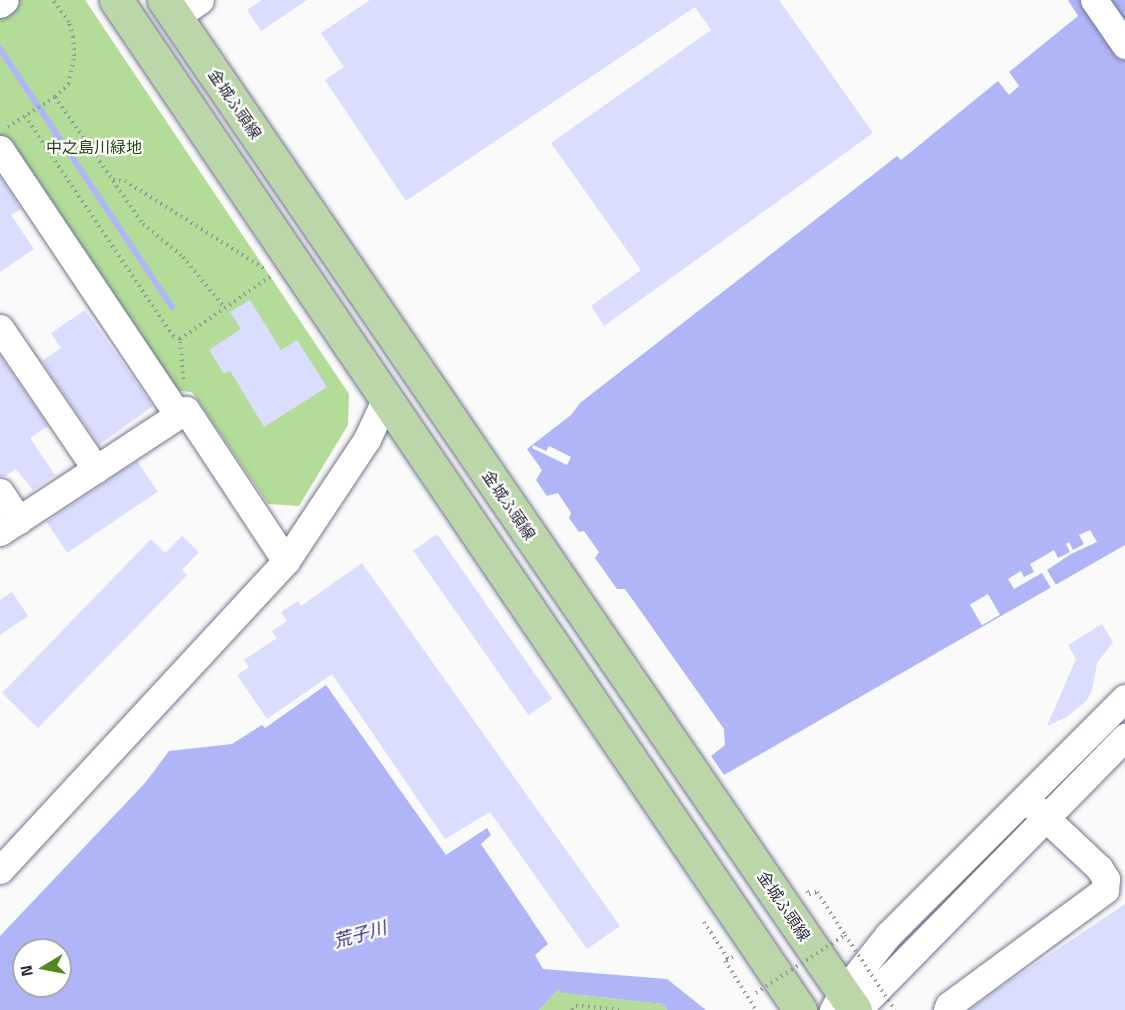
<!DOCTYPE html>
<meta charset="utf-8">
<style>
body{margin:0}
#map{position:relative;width:1125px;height:1010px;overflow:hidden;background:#fafafa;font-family:"Titillium Web","Noto Sans JP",sans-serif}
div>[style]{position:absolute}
.green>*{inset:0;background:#b2dc98}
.water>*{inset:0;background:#afb5f6}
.pier>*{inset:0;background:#fafafa;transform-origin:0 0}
.stream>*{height:6px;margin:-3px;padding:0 3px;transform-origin:3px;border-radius:3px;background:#afb5f6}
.building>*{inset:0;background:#daddfd;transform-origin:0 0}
.path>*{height:4px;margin-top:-2px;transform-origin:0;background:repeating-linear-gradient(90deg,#93949a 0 1.5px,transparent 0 6px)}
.roads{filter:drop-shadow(0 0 2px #727490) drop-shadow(0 0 2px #727490)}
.minor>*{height:27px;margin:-13.5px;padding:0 13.5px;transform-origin:13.5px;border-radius:13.5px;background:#fff}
.major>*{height:33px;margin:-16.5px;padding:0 16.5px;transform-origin:16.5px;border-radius:16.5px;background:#bbd6a9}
.path-bridge>*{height:4px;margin-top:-2px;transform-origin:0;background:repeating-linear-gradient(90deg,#93949a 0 1.5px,transparent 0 6px)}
span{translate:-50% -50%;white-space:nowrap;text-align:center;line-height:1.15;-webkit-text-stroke:4.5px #fff;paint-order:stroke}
.street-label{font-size:16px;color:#292a36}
.park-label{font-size:16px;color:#24420a}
.water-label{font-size:18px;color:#2f2581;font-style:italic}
.north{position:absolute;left:12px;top:938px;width:60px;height:60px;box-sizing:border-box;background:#fff;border:2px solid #a9aaaf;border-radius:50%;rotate:260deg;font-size:16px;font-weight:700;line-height:24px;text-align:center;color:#292a36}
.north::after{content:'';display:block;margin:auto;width:21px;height:27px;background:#518822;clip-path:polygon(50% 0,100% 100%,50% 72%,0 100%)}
</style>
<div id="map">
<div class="green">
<div style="clip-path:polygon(0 0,85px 0,349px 394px,348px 425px,299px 506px,268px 504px,192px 392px,169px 390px,0 140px)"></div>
<div style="clip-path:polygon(558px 990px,563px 993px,663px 1004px,667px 1010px,539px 1010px)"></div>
</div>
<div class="water">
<div style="clip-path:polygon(1068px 0,1125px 0,1125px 545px,724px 775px,711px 756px,725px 745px,724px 729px,625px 589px,617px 589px,595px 558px,599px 552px,584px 531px,579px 532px,569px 518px,571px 513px,558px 493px,547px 496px,536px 480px,542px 470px,527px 449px,571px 415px,580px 403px,897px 156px,901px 160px,998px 81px,1009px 95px,1019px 86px,1009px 72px,1078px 16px)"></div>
<div style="clip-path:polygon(evenodd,326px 685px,446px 855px,487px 828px,491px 835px,481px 844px,548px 944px,535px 955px,543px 969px,667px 979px,706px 1010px,667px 1010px,663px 1004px,563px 993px,558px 990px,539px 1010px,0 1010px,0 936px,145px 783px,169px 751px,232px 744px,262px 725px,265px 728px,326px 685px,24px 950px,60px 950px,60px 986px,24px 986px,24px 950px)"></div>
</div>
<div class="pier">
<div style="clip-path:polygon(533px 445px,546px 451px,549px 446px,571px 457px,567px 465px,532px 448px)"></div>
<div style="clip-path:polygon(1090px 530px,1097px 542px,1071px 554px,1047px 570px,1056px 585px,1051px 588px,1042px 573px,1014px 589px,1008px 579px,1021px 571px,1024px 577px,1034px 572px,1030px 564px,1054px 550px,1058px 558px,1070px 552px,1066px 544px,1069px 542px,1073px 550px,1084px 544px,1079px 535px)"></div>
<div style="left:988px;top:594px;width:24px;height:21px;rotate:60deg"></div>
</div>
<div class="stream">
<div style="left:0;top:49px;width:310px;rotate:56.3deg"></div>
</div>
<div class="building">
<div style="clip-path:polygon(262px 0,307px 0,261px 31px,247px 10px)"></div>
<div style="clip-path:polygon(370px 0,779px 0,873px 133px,604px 326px,591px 306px,641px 270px,551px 143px,711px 30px,695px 7px,406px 201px,325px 80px,344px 67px,321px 33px)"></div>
<div style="clip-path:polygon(0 177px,21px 209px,11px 215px,34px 249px,0 272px)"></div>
<div style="clip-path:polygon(250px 300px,281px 350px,297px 340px,327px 387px,264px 427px,230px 371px,224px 374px,209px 350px,241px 329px,230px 312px)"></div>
<div style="clip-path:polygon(85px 310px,153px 406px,99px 445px,42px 361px,61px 348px,51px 333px)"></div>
<div style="clip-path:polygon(0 356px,48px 426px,30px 438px,55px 475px,33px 490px,16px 469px,4px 477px,0 476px)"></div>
<div style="left:137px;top:461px;width:37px;height:109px;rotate:56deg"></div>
<div style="left:437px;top:534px;width:201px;height:29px;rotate:55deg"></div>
<div style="clip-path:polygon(182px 536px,199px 552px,182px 570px,187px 575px,38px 728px,2px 693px,151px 539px,165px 553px)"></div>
<div style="clip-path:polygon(362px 563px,620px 926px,587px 949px,490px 812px,445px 839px,332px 674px,267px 719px,237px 675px,249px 667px,244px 660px,277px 638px,272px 631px,287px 621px,281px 612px,298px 601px,301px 606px)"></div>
<div style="clip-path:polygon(12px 592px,28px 616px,0 635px,0 600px)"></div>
<div style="clip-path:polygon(1102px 624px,1113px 642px,1097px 663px,1092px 691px,1086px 701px,1067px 717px,1047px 726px,1076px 659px,1068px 645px)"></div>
<div style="clip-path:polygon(1125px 904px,1125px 1010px,969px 1010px,998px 989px)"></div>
</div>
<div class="path">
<div style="left:55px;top:97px;width:155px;rotate:55.3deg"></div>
<div style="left:143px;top:224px;width:52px;rotate:39.5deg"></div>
<div style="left:183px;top:257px;width:66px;rotate:50.5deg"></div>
<div style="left:25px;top:116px;width:265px;rotate:56.1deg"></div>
<div style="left:173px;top:336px;width:8px;rotate:23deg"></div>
<div style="left:8px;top:127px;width:56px;rotate:-32.6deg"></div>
<div style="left:55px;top:97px;width:19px;rotate:-43deg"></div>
<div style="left:69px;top:84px;width:28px;rotate:-80deg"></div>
<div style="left:74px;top:56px;width:19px;rotate:-93deg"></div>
<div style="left:73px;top:37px;width:16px;rotate:-105deg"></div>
<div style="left:69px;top:22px;width:27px;rotate:-126deg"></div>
<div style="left:113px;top:180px;width:12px;rotate:5deg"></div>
<div style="left:125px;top:181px;width:165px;rotate:32.2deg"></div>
<div style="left:183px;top:379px;width:40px;rotate:-94.3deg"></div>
<div style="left:180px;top:339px;width:111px;rotate:-34.7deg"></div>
<div style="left:807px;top:891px;width:4px;rotate:56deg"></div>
<div style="left:809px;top:894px;width:8px;rotate:-14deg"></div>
<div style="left:817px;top:892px;width:51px;rotate:56.9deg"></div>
<div style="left:704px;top:922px;width:44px;rotate:57deg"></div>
<div style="left:733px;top:957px;width:9px;rotate:153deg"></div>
<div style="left:725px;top:961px;width:58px;rotate:57.7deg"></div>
<div style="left:572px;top:1010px;width:6px;rotate:-45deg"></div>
<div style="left:576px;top:1006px;width:47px;rotate:4.9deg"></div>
</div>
<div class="roads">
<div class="minor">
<div style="left:1094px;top:0;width:55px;rotate:55.4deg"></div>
<div style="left:0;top:4px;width:6px;rotate:-39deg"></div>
<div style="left:175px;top:17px;width:30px;rotate:-34deg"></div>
<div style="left:0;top:149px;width:320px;rotate:56.2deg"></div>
<div style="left:0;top:328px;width:171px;rotate:55.8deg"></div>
<div style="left:0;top:492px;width:34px;rotate:56deg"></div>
<div style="left:0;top:532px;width:222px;rotate:-33.3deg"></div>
<div style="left:186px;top:410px;width:181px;rotate:56.5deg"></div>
<div style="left:0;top:870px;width:421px;rotate:-47.2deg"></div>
<div style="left:286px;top:561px;width:146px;rotate:-56.4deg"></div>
<div style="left:367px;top:439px;width:45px;rotate:-65.1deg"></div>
<div style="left:833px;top:1010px;width:21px;rotate:-61deg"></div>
<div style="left:843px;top:992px;width:73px;rotate:-51.7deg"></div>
<div style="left:888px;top:935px;width:335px;rotate:-45deg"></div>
<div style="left:857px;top:1010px;width:383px;rotate:-45.5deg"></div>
<div style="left:947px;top:1010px;width:5px;rotate:-68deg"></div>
<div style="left:949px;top:1005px;width:194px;rotate:-36.4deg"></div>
<div style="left:1105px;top:890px;width:11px;rotate:-85deg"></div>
<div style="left:1106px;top:879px;width:13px;rotate:-122deg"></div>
<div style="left:1099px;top:868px;width:91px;rotate:-136.8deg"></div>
</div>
<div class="major">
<div style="left:116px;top:0;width:1220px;rotate:55.89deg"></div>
<div style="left:164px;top:0;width:1224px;rotate:55.62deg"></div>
</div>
</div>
<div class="path-bridge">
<div style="left:756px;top:993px;width:106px;rotate:-33.1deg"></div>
<div style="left:845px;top:935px;width:90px;rotate:56.3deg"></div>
</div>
<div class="street-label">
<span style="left:235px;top:104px;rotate:56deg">金城ふ頭線</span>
<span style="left:509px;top:505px;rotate:56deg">金城ふ頭線</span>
<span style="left:784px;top:906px;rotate:56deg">金城ふ頭線</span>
</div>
<div class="park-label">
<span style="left:94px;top:147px">中之島川緑地</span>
</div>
<div class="water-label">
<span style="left:360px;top:935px;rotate:-16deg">荒子川</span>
</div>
<div class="north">N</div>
</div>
